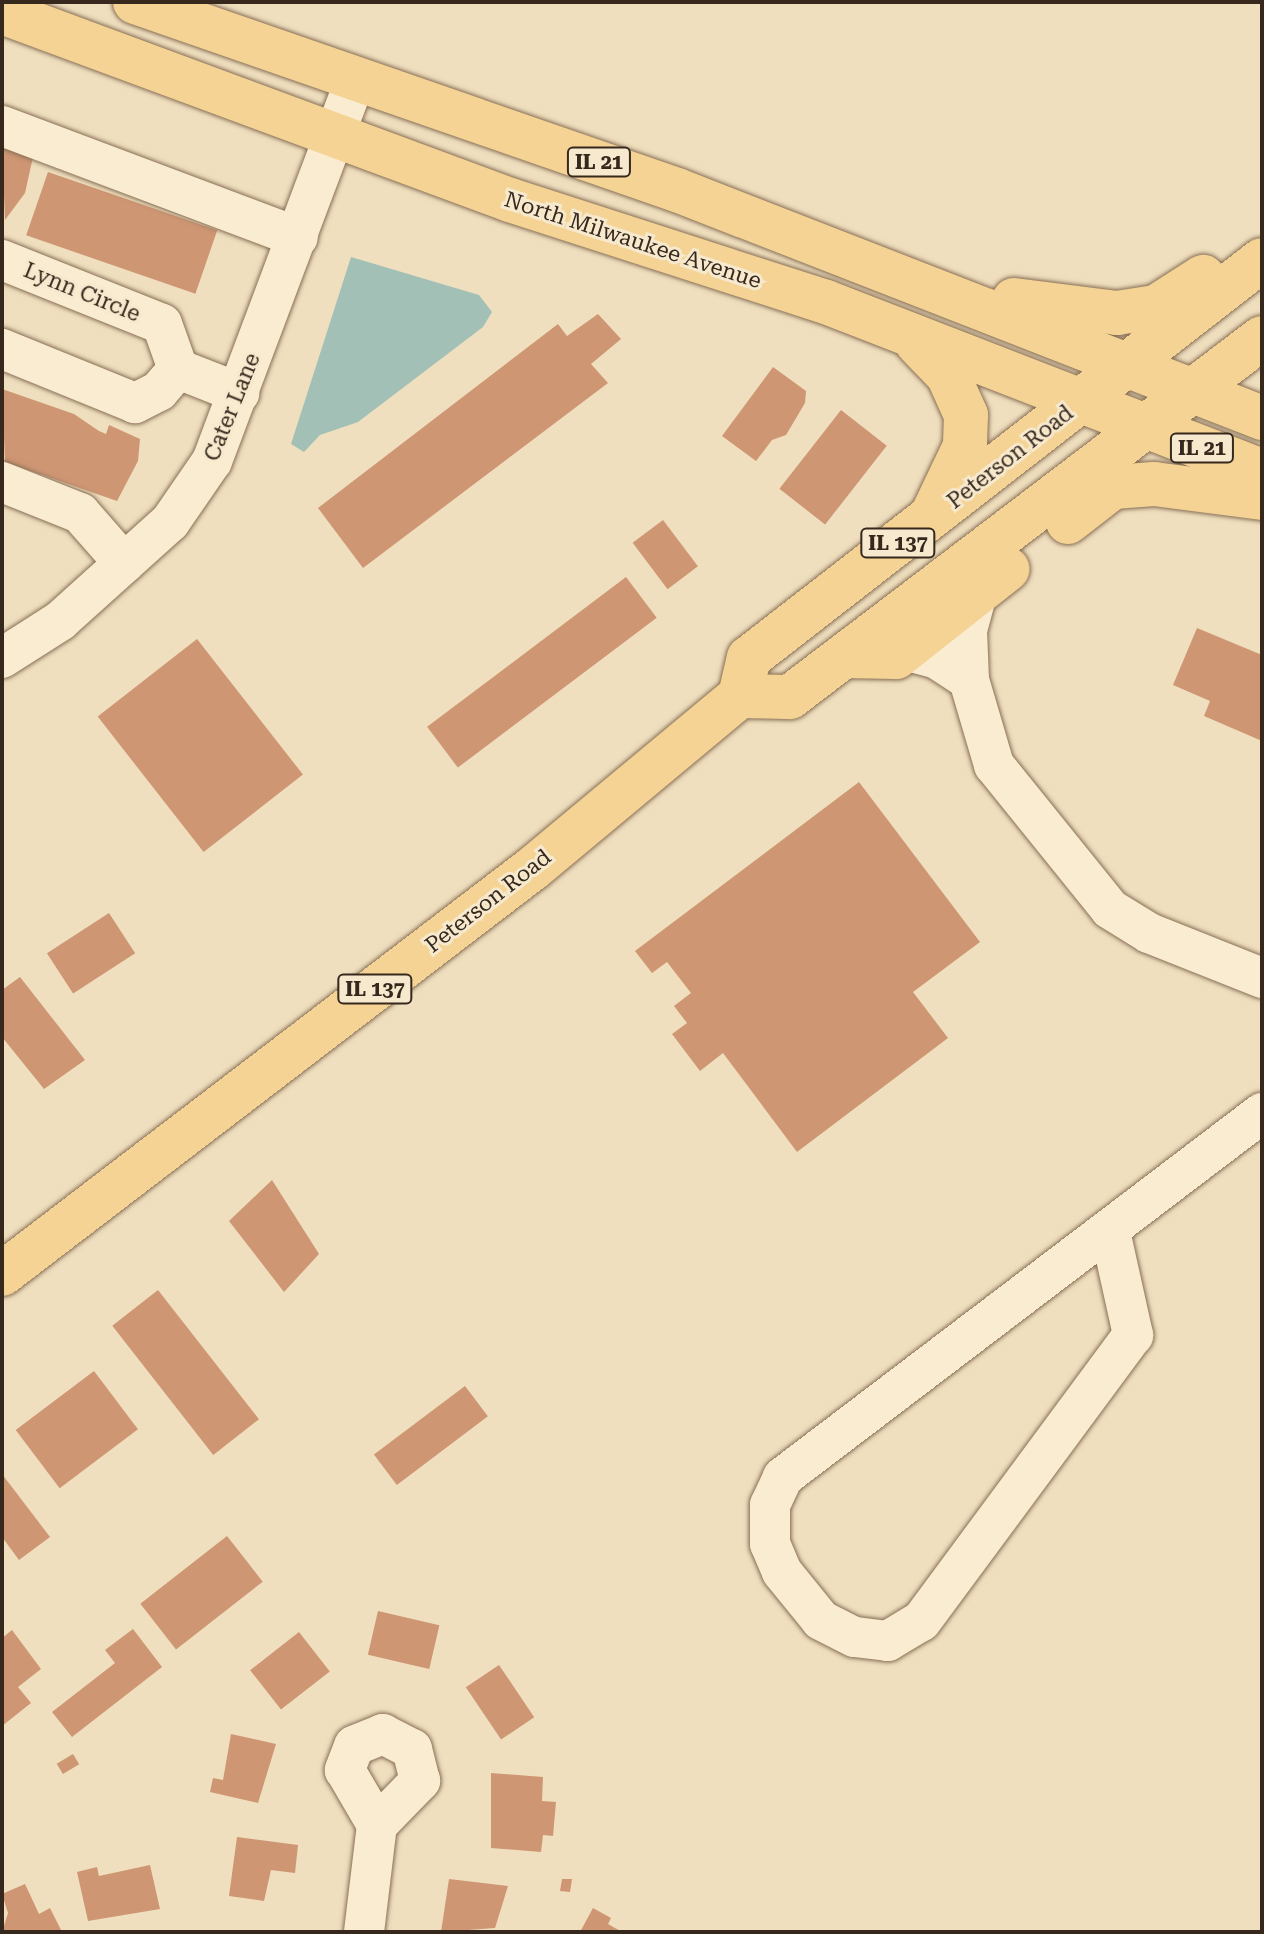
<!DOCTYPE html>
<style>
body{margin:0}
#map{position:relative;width:1264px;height:1934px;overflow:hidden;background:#efdfbe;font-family:"Roboto Serif",serif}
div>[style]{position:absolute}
.water>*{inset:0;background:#a2c0b6}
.building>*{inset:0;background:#ce9673;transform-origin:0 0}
.roads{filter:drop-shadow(0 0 2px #886f56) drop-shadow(0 0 2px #886f56)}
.minor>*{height:40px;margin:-20px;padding:0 20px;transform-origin:20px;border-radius:20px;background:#faecd1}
.major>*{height:44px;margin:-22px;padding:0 22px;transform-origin:22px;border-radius:22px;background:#f4d394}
span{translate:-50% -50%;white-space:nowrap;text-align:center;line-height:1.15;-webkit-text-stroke:6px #f6e9ce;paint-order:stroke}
.shield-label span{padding:2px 6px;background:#f6e9ce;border:2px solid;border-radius:6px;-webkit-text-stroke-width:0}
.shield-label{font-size:20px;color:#36281c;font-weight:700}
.street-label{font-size:22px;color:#36281c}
.frame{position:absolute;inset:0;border:4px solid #36281c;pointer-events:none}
</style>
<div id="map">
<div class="water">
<div style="clip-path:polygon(351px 257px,479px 295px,492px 312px,483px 327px,358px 422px,320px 435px,304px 452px,291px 444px)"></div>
</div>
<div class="building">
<div style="clip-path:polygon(2px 145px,33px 157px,25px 193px,5px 220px)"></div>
<div style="left:48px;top:172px;width:179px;height:67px;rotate:19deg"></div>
<div style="clip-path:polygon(598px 314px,621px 339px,591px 364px,608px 383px,363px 568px,318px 508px,558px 324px,567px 336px)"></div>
<div style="clip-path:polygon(773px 367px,806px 391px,805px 403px,786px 435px,772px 440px,756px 461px,722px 436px)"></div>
<div style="clip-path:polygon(2px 389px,74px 414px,99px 431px,106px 434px,109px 425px,140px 439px,138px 461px,117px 501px,5px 462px)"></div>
<div style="left:841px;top:410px;width:58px;height:100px;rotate:38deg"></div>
<div style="left:663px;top:520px;width:58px;height:38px;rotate:53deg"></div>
<div style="left:626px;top:577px;width:51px;height:249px;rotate:53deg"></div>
<div style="clip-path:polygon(1197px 628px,1262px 655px,1262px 741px,1204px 716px,1210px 701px,1173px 685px)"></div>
<div style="left:197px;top:639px;width:172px;height:126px;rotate:52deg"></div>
<div style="clip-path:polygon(859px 782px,980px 942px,913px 992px,948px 1038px,797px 1152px,723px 1053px,700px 1071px,672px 1034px,687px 1023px,674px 1006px,691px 993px,667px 962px,652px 973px,635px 951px)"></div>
<div style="left:109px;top:913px;width:48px;height:74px;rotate:57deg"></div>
<div style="clip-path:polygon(20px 977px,85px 1060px,44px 1089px,2px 1037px,2px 990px)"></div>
<div style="clip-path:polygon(272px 1180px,319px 1254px,284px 1292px,229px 1221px)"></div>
<div style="left:158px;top:1290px;width:164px;height:58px;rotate:52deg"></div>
<div style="left:94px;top:1371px;width:73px;height:98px;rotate:53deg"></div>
<div style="left:465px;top:1386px;width:38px;height:114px;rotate:53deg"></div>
<div style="clip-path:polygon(2px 1474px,50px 1537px,19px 1560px,2px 1537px)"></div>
<div style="left:227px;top:1536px;width:58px;height:110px;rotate:52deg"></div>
<div style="left:378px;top:1611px;width:63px;height:45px;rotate:13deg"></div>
<div style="clip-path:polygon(133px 1629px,162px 1667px,72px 1737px,52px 1712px,115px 1663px,105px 1650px)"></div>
<div style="clip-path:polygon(12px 1630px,41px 1669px,18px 1687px,31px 1703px,2px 1726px,2px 1638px)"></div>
<div style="left:299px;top:1632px;width:50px;height:62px;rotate:52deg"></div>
<div style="left:499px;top:1665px;width:63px;height:40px;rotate:56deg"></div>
<div style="clip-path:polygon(231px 1734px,276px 1744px,258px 1803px,210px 1792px,213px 1778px,223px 1780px)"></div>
<div style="left:73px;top:1754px;width:12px;height:19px;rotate:59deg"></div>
<div style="clip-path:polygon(491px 1773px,543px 1777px,542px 1801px,556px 1802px,553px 1836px,543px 1835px,541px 1852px,491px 1848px)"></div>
<div style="clip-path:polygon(237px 1837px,298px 1845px,295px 1873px,271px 1870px,264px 1901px,229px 1896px)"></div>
<div style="clip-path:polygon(150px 1865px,160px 1909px,88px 1921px,77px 1872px,97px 1867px,99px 1876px)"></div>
<div style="clip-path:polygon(449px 1879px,508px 1886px,495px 1928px,441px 1932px)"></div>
<div style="clip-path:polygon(562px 1879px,572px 1879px,570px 1892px,560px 1891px)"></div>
<div style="clip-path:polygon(25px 1884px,39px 1914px,50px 1908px,62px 1932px,2px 1932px,8px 1913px,2px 1894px)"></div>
<div style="clip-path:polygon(593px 1908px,611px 1918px,608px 1924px,622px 1932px,580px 1932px)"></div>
</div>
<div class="roads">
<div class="minor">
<div style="left:2px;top:126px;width:316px;rotate:20.6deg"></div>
<div style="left:2px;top:260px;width:172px;rotate:21.8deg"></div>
<div style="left:162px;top:324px;width:48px;rotate:70.4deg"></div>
<div style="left:178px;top:369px;width:29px;rotate:131deg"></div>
<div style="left:159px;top:391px;width:27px;rotate:153deg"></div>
<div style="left:135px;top:403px;width:144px;rotate:-157.9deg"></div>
<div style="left:178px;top:369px;width:66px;rotate:21.5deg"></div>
<div style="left:2px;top:482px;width:84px;rotate:21.7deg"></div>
<div style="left:80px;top:513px;width:67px;rotate:48.7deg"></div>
<div style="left:977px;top:593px;width:38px;rotate:105deg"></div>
<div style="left:967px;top:630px;width:50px;rotate:87.7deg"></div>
<div style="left:969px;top:680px;width:89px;rotate:73.6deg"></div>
<div style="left:994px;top:765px;width:185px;rotate:51.1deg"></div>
<div style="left:1110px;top:909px;width:46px;rotate:31.6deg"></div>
<div style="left:1149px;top:933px;width:122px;rotate:21.7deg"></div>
<div style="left:904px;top:650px;width:34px;rotate:15deg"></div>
<div style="left:937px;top:659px;width:38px;rotate:33deg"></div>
<div style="left:2px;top:658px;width:69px;rotate:-32.5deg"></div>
<div style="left:60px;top:621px;width:148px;rotate:-42deg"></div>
<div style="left:170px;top:522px;width:74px;rotate:-55.5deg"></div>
<div style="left:212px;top:461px;width:406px;rotate:-69.4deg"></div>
<div style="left:1110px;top:1231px;width:107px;rotate:77.5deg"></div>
<div style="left:1133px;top:1335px;width:356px;rotate:126.5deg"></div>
<div style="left:921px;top:1621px;width:39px;rotate:149deg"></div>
<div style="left:888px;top:1641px;width:34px;rotate:-173deg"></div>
<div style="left:854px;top:1637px;width:37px;rotate:-153deg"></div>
<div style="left:821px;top:1620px;width:62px;rotate:-129.1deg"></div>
<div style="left:782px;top:1572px;width:30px;rotate:-113deg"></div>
<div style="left:770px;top:1544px;width:39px;rotate:-90deg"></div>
<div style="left:770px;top:1505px;width:31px;rotate:-65deg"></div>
<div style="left:783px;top:1477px;width:602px;rotate:-37.23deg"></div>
<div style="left:364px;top:1932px;width:108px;rotate:-83.1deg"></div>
<div style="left:377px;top:1825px;width:62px;rotate:-45.7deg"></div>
<div style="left:420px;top:1781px;width:33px;rotate:-104deg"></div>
<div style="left:412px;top:1749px;width:33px;rotate:-153deg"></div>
<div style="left:383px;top:1734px;width:31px;rotate:158deg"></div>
<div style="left:354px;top:1746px;width:26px;rotate:111deg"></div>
<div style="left:345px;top:1770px;width:64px;rotate:59.8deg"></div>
</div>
<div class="major">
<div style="left:135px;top:2px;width:574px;rotate:19.13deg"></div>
<div style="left:677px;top:190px;width:628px;rotate:21.29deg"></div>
<div style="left:2px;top:12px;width:542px;rotate:20.31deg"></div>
<div style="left:510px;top:200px;width:332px;rotate:17.9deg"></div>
<div style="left:826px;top:302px;width:468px;rotate:21.2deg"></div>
<div style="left:1014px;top:300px;width:104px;rotate:7.2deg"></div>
<div style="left:1117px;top:313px;width:39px;rotate:-9deg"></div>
<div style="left:1156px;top:307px;width:56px;rotate:-32.6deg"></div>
<div style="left:917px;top:343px;width:45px;rotate:45.9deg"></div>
<div style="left:948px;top:375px;width:44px;rotate:65.8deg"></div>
<div style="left:966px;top:415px;width:31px;rotate:92deg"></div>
<div style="left:965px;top:446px;width:72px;rotate:115.5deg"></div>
<div style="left:1068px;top:522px;width:57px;rotate:-37.9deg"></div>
<div style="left:1113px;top:487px;width:41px;rotate:-4.2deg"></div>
<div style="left:1154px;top:484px;width:109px;rotate:7.4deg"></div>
<div style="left:844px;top:656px;width:52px;rotate:1.1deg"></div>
<div style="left:896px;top:657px;width:142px;rotate:-38.2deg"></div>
<div style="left:740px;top:696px;width:50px;rotate:1.1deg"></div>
<div style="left:790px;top:697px;width:593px;rotate:-37.26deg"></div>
<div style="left:2px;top:1274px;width:667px;rotate:-37.39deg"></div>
<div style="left:532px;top:869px;width:271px;rotate:-39.8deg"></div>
<div style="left:740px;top:696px;width:39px;rotate:-77deg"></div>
<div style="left:749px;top:658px;width:649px;rotate:-37.81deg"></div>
</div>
</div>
<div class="shield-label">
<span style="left:599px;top:162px">IL 21</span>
<span style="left:1202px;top:448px">IL 21</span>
<span style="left:898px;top:543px">IL 137</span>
<span style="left:375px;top:989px">IL 137</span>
</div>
<div class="street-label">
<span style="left:633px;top:240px;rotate:18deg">North Milwaukee Avenue</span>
<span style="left:82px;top:292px;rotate:22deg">Lynn Circle</span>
<span style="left:232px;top:407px;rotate:-68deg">Cater Lane</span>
<span style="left:1010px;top:457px;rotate:-38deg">Peterson Road</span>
<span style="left:488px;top:901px;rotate:-38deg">Peterson Road</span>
</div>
<div class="frame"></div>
</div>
